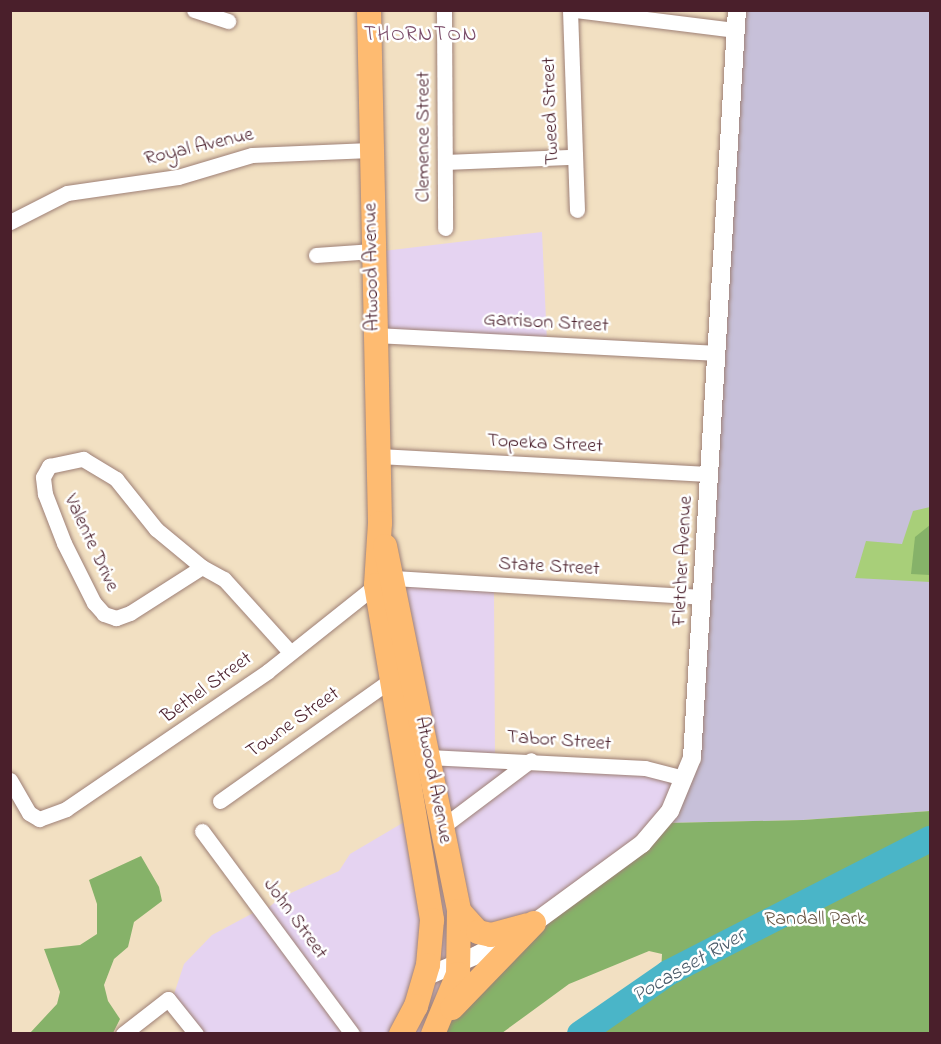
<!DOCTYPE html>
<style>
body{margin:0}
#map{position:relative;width:941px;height:1044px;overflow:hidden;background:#f2e0c2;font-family:"Indie Flower",sans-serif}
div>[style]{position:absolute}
.built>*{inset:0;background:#e5d3f1}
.industrial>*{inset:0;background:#c7c0d9}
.green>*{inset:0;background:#a8cf79}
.forest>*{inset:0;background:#86b269}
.river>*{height:26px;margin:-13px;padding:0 13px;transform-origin:13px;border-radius:13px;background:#4ab5c8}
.roads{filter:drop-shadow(0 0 2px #9e8076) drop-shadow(0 0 2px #9e8076)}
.minor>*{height:15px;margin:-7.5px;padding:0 7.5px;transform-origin:7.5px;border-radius:7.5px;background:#fff}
.tertiary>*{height:18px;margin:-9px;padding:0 9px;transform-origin:9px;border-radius:9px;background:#fff}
.primary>*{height:24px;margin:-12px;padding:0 12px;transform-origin:12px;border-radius:12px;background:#febb71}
span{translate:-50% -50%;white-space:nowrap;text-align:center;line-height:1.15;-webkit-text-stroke:5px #fff;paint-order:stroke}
.street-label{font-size:20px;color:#4a1f2b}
.park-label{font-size:20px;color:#665442}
.neighbourhood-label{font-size:21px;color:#7a4b68;letter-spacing:1.5px}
.water-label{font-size:21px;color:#4a5b6a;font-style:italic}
.frame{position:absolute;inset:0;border:12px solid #4a1f2b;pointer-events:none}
</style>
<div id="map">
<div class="built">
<div style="clip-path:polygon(542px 232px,547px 342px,375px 335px,375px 252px)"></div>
<div style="clip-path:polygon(396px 581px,494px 590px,495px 757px,684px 777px,672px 810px,434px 1033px,196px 1033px,172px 1000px,184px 964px,212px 935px,255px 912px,261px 914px,280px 898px,339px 871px,350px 854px,433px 805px)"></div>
</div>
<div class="industrial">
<div style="clip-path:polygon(738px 11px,930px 11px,930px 811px,803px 820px,665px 823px,685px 784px)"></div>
</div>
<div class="green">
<div style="clip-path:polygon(930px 507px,930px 582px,855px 578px,866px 541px,902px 544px,913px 511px)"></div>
</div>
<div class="forest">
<div style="clip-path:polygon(930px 525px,930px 575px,911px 574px,915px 537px)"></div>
<div style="clip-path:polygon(930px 811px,930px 1033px,581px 1033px,651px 995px,661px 972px,662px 954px,649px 951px,569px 984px,502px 1033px,434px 1034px,501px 957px,666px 823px,803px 820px)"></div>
<div style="clip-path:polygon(141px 856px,159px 887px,162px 901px,134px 922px,128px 947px,114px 959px,104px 985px,108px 1001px,120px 1019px,113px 1033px,30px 1033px,57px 1004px,60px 992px,44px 949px,80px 945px,97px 934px,97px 904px,89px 880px)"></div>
</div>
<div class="river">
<div style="left:580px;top:1034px;width:107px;rotate:-34.7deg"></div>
<div style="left:668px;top:973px;width:294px;rotate:-27.1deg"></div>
</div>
<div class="roads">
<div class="minor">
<div style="left:194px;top:10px;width:36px;rotate:18deg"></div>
<div style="left:444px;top:10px;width:218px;rotate:89.7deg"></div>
<div style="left:570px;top:10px;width:200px;rotate:88deg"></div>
<div style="left:575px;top:10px;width:161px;rotate:7.1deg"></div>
<div style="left:446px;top:162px;width:127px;rotate:-2.3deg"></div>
<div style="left:10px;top:222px;width:64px;rotate:-27deg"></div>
<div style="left:67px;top:193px;width:112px;rotate:-8.2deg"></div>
<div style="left:178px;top:177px;width:77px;rotate:-16.6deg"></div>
<div style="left:252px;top:155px;width:118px;rotate:-2.4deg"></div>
<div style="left:316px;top:255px;width:57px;rotate:-4deg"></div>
<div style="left:373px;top:335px;width:343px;rotate:3deg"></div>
<div style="left:377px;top:456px;width:333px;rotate:3.1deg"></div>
<div style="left:202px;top:567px;width:85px;rotate:147.4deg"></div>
<div style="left:130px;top:613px;width:15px;rotate:160deg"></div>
<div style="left:116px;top:618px;width:13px;rotate:-162deg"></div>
<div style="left:104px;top:614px;width:15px;rotate:-132deg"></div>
<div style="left:94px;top:603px;width:67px;rotate:-116.6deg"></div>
<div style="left:64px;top:543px;width:53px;rotate:-111.2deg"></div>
<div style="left:45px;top:494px;width:17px;rotate:-97deg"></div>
<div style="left:43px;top:477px;width:13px;rotate:-61deg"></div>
<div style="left:49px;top:466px;width:35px;rotate:-12deg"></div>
<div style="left:83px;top:459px;width:39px;rotate:31deg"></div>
<div style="left:116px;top:479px;width:64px;rotate:51.3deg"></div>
<div style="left:156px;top:529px;width:60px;rotate:39.6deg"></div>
<div style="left:202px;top:567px;width:25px;rotate:29deg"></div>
<div style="left:224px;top:579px;width:97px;rotate:47.9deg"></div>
<div style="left:428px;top:757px;width:217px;rotate:2.9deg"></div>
<div style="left:645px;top:768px;width:40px;rotate:14.4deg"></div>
<div style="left:10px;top:780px;width:38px;rotate:60deg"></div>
<div style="left:29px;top:813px;width:12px;rotate:31deg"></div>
<div style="left:39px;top:819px;width:29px;rotate:-20deg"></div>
<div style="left:66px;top:809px;width:245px;rotate:-34.3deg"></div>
<div style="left:268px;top:671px;width:138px;rotate:-38.5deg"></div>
<div style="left:376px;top:585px;width:18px;rotate:-22deg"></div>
<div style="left:393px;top:578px;width:310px;rotate:3.5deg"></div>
<div style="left:220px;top:801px;width:209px;rotate:-35.3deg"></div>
<div style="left:442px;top:827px;width:111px;rotate:-37deg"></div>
<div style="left:202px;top:831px;width:252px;rotate:53.5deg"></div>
<div style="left:123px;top:1034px;width:57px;rotate:-37.9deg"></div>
<div style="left:168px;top:999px;width:45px;rotate:51.3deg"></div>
</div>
<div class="tertiary">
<div style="left:425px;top:977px;width:56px;rotate:-22.9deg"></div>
<div style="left:477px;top:955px;width:65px;rotate:-29.3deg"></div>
<div style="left:534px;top:923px;width:134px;rotate:-36.2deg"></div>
<div style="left:642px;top:844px;width:43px;rotate:-49.7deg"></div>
<div style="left:670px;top:811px;width:57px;rotate:-67.5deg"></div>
<div style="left:692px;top:758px;width:749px;rotate:-86.56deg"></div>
</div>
<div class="primary">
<div style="left:369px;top:10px;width:513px;rotate:88.77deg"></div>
<div style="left:380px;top:523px;width:62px;rotate:93.7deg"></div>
<div style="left:376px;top:585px;width:340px;rotate:80.5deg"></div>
<div style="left:432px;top:920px;width:45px;rotate:95.1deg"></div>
<div style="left:428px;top:965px;width:43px;rotate:106.3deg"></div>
<div style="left:416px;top:1006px;width:32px;rotate:118deg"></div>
<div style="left:385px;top:546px;width:372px;rotate:78.5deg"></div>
<div style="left:459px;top:911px;width:63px;rotate:90.9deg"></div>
<div style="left:458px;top:974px;width:65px;rotate:112.6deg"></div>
<div style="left:459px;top:911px;width:28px;rotate:48deg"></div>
<div style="left:478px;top:932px;width:13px;rotate:13deg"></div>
<div style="left:491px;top:935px;width:38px;rotate:-15deg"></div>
<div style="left:452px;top:1008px;width:118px;rotate:-46deg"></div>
</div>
</div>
<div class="street-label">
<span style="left:551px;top:111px;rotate:-92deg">Tweed Street</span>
<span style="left:424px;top:137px;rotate:-90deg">Clemence Street</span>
<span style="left:199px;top:147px;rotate:-13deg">Royal Avenue</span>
<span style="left:372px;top:267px;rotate:-91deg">Atwood Avenue</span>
<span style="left:546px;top:323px;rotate:3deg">Garrison Street</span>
<span style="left:545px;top:444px;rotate:3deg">Topeka Street</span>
<span style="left:91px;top:543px;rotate:65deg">Valente Drive</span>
<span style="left:683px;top:561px;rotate:-87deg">Fletcher Avenue</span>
<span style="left:549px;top:567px;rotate:3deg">State Street</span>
<span style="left:207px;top:688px;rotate:-36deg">Bethel Street</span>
<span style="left:293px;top:723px;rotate:-35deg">Towne Street</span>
<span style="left:559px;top:741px;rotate:4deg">Tabor Street</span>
<span style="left:433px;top:780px;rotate:79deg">Atwood Avenue</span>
<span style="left:295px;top:919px;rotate:54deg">John Street</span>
</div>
<div class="park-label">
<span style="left:815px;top:919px">Randall Park</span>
</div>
<div class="neighbourhood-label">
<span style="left:421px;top:35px">THORNTON</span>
</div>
<div class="water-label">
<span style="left:689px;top:966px;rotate:-30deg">Pocasset River</span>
</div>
<div class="frame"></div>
</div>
